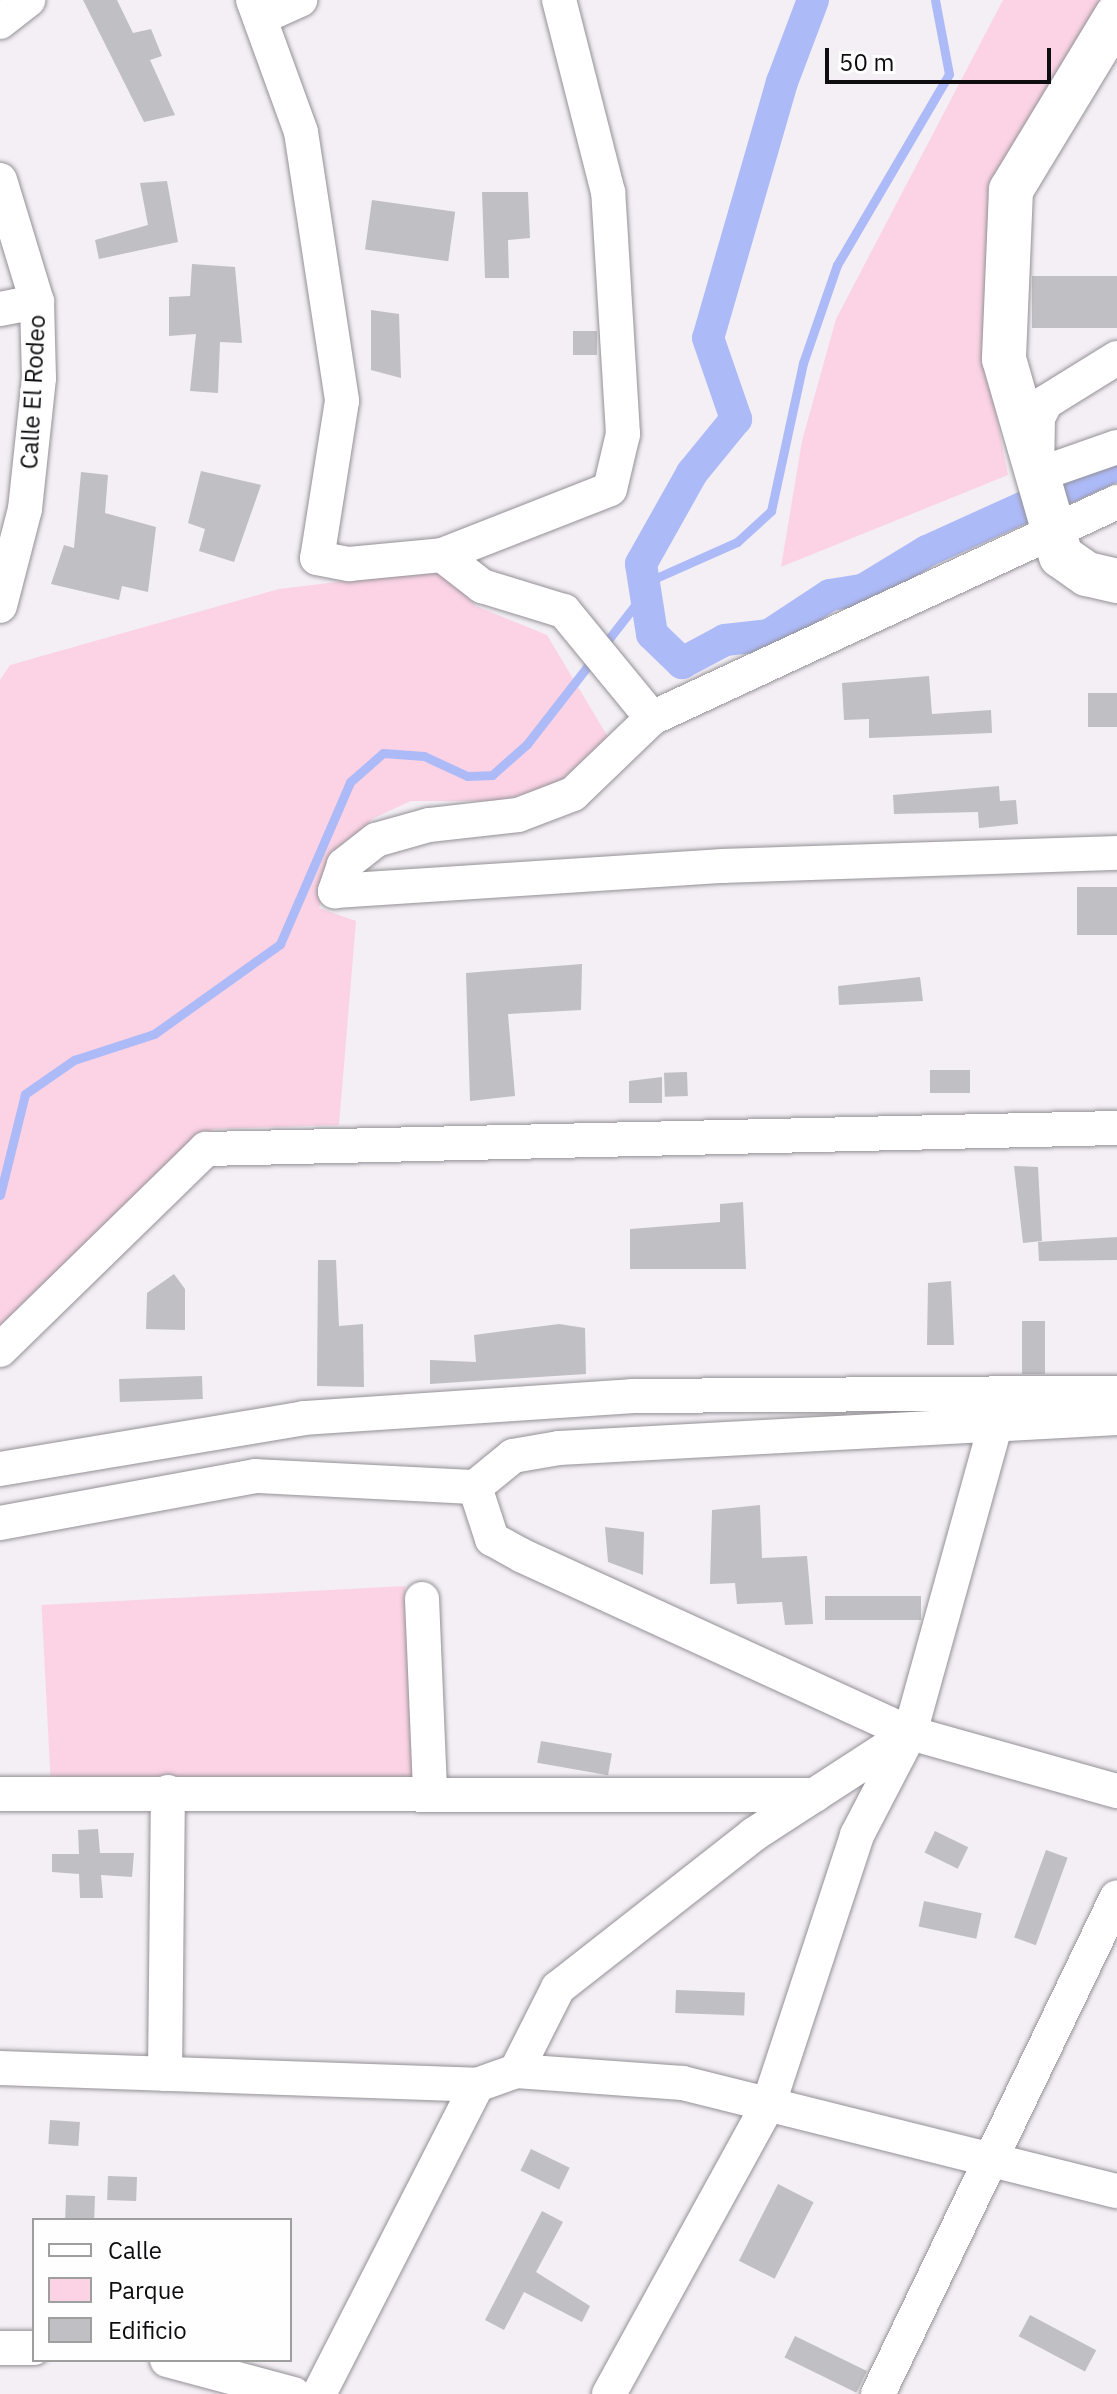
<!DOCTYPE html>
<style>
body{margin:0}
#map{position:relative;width:1117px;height:2394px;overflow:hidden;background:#f3eff5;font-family:"IBM Plex Sans",sans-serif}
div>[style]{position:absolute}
.green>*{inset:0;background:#fbd3e4;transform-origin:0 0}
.stream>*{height:9px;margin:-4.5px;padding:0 4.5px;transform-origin:4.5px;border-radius:4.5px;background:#adbaf8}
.canal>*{height:32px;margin:-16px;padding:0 16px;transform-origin:16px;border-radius:16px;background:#adbaf8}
.building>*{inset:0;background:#c0bfc4;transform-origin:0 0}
.roads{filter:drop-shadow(0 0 2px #949196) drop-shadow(0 0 2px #949196)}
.street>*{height:34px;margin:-17px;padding:0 17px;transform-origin:17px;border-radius:17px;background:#fff}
.secondary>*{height:44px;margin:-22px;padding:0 22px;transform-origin:22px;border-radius:22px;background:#fff}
span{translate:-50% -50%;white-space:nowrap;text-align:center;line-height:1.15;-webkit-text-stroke:6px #fefeff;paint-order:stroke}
.street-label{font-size:24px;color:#0e0d0f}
.legend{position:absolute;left:32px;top:2218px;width:260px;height:144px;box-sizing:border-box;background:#fefeff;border:2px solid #9e9e9f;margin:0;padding:10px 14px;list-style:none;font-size:24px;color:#0e0d0f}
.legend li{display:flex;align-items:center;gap:16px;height:40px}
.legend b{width:40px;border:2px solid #9e9e9f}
.scale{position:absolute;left:825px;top:48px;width:226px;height:36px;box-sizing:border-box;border:4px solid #0e0d0f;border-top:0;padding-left:10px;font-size:24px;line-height:28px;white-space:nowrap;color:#0e0d0f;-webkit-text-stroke:6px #fefeff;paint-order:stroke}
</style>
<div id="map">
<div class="green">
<div style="clip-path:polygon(1003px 0,1102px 0,992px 184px,985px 357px,1008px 475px,781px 567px,802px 441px,836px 319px)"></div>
<div style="clip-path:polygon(443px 569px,476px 606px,547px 635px,608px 737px,558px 783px,500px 801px,411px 801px,372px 819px,328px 879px,319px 908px,356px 921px,339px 1125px,213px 1129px,0 1344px,0 680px,10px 665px,279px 589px)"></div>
<div style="left:405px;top:1586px;width:198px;height:364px;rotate:87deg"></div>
</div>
<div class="stream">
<div style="left:0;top:1195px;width:104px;rotate:-76.1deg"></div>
<div style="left:25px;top:1094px;width:60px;rotate:-34.8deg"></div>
<div style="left:74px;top:1060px;width:84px;rotate:-18deg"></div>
<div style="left:154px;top:1034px;width:155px;rotate:-35.5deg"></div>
<div style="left:280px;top:944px;width:176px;rotate:-66.6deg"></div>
<div style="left:350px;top:782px;width:44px;rotate:-41.3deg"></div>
<div style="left:383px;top:753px;width:41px;rotate:4.2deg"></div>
<div style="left:424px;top:756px;width:47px;rotate:24.9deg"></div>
<div style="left:467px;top:776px;width:25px;rotate:-2deg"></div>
<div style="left:492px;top:775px;width:47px;rotate:-41.5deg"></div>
<div style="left:527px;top:744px;width:210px;rotate:-52.1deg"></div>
<div style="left:656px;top:578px;width:89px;rotate:-24deg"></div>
<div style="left:737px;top:542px;width:46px;rotate:-42.4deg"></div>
<div style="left:771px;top:511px;width:151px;rotate:-77.8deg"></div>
<div style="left:803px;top:363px;width:104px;rotate:-70.9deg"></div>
<div style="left:837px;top:265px;width:221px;rotate:-59.6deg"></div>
<div style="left:949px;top:74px;width:75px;rotate:-100.7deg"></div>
</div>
<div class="canal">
<div style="left:813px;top:0;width:88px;rotate:110.7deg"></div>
<div style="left:782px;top:82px;width:266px;rotate:106.1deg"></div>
<div style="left:708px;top:338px;width:86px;rotate:70.9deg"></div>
<div style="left:736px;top:419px;width:70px;rotate:129.2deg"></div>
<div style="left:692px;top:473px;width:104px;rotate:119.3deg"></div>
<div style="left:641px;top:564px;width:71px;rotate:81.1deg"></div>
<div style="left:652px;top:634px;width:42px;rotate:44deg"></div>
<div style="left:682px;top:663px;width:49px;rotate:-28.1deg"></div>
<div style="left:725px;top:640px;width:44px;rotate:-6.5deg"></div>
<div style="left:769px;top:635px;width:73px;rotate:-33.3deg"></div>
<div style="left:830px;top:595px;width:33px;rotate:-9deg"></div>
<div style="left:863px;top:590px;width:75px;rotate:-31.4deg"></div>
<div style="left:927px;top:551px;width:209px;rotate:-24.4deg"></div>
</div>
<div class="building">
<div style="clip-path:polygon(83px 0,117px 0,133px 33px,151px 29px,162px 56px,150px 60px,175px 115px,144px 122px)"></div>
<div style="clip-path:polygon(167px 181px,178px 242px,99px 259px,95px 240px,148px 225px,140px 183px)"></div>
<div style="clip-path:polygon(482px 192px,528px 192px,530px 238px,508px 240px,509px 278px,485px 278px)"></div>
<div style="left:372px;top:200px;width:84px;height:50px;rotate:8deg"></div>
<div style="clip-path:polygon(192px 264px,235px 267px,242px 343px,220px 342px,218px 393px,190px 391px,196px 334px,169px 336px,169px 297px,190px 296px)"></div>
<div style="left:1117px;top:276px;width:52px;height:85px;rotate:90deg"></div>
<div style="clip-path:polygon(371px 310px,399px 314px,401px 378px,371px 370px)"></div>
<div style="left:573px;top:331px;width:24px;height:24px"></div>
<div style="clip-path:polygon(201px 471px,261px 485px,234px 562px,199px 551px,205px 529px,188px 523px)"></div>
<div style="clip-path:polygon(81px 472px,108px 475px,105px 513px,156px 527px,148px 592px,122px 586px,119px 600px,51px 584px,64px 545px,74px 548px)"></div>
<div style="clip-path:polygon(929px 676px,932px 714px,991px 710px,992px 733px,869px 738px,869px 719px,844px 720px,842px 683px)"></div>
<div style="left:1117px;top:693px;width:34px;height:29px;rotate:90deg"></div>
<div style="clip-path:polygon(999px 786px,1000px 801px,1016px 800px,1018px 824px,979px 828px,978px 812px,894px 814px,893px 795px)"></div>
<div style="left:1117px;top:887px;width:48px;height:40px;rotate:90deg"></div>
<div style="clip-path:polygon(582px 964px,581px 1010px,508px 1014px,515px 1096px,470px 1101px,466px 973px)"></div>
<div style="clip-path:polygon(920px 977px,923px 1001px,839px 1005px,838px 986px)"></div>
<div style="left:970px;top:1070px;width:23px;height:40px;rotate:90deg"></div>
<div style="left:687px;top:1072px;width:24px;height:23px;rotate:88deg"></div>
<div style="clip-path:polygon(662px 1077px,662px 1103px,629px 1103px,629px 1081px)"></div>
<div style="clip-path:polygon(1014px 1166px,1038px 1167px,1042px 1241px,1023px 1243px)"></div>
<div style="clip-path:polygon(743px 1202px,746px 1269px,630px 1269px,630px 1229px,720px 1222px,720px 1204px)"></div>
<div style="clip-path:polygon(1117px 1237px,1117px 1260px,1039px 1261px,1038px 1242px)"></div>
<div style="clip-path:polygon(318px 1260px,336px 1260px,339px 1326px,363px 1324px,364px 1387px,317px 1386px)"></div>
<div style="clip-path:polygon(174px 1274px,185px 1289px,185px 1330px,146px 1329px,147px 1293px)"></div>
<div style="clip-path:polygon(951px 1281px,954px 1345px,927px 1345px,928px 1283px)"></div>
<div style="left:1022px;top:1321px;width:23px;height:53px"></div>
<div style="clip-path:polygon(559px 1324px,585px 1328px,586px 1374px,430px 1384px,430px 1360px,476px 1362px,474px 1335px)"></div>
<div style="left:202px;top:1376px;width:23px;height:83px;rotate:88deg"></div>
<div style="clip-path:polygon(760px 1505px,762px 1558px,807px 1556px,813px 1624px,785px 1625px,782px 1602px,737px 1604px,735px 1583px,710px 1584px,712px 1510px)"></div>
<div style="clip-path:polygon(605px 1527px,644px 1532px,643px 1575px,608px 1562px)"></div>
<div style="left:921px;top:1596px;width:24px;height:96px;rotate:90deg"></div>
<div style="left:541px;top:1741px;width:72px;height:22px;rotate:10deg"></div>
<div style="clip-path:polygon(98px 1829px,100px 1853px,134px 1853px,132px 1877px,101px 1875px,103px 1898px,80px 1898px,79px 1874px,52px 1872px,52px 1854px,79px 1854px,78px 1830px)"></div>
<div style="left:935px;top:1831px;width:37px;height:24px;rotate:26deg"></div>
<div style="left:1046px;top:1850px;width:23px;height:93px;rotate:20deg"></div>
<div style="left:924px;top:1901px;width:59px;height:26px;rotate:12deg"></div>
<div style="left:676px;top:1990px;width:69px;height:23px;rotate:2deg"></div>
<div style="left:50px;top:2120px;width:30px;height:24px;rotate:4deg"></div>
<div style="left:531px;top:2149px;width:43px;height:24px;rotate:26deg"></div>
<div style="left:108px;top:2176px;width:29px;height:24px;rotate:2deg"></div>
<div style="left:778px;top:2184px;width:40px;height:86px;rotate:27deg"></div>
<div style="left:66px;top:2195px;width:29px;height:23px;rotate:2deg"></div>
<div style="clip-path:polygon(542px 2211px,563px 2222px,536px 2272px,590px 2306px,582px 2322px,524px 2292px,504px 2330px,485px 2320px)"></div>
<div style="left:1030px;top:2315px;width:75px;height:24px;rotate:28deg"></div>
<div style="left:795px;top:2336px;width:80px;height:24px;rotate:26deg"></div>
</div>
<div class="roads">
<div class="street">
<div style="left:253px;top:0;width:140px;rotate:70deg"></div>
<div style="left:301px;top:132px;width:272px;rotate:81.3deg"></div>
<div style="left:342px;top:401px;width:159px;rotate:99deg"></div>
<div style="left:317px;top:558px;width:33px;rotate:11deg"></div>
<div style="left:349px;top:564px;width:93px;rotate:-5.5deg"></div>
<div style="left:442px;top:555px;width:51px;rotate:37.8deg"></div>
<div style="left:482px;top:586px;width:86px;rotate:17deg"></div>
<div style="left:564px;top:611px;width:139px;rotate:50.6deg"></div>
<div style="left:262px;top:17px;width:42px;rotate:-24.1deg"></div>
<div style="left:0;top:22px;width:36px;rotate:-38deg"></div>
<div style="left:0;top:180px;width:127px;rotate:73.1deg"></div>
<div style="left:37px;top:302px;width:76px;rotate:88.5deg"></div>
<div style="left:39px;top:378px;width:132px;rotate:96.1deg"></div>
<div style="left:25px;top:509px;width:100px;rotate:104.5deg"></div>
<div style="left:0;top:309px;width:38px;rotate:-11deg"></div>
<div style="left:1117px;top:358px;width:84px;rotate:148.2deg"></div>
<div style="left:1046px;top:402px;width:18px;rotate:117deg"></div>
<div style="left:1038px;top:418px;width:57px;rotate:91deg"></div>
<div style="left:1037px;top:475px;width:85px;rotate:-19.3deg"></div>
<div style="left:1117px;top:502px;width:513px;rotate:155.08deg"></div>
<div style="left:652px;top:718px;width:110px;rotate:136.1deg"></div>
<div style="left:573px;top:794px;width:59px;rotate:159.1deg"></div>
<div style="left:518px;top:815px;width:90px;rotate:173.6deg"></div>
<div style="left:429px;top:825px;width:55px;rotate:164.2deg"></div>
<div style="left:376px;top:840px;width:41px;rotate:142deg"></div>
<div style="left:344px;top:865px;width:28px;rotate:109deg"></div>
<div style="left:335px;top:891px;width:389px;rotate:-3.7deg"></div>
<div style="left:723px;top:866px;width:394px;rotate:-1.9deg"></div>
<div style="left:442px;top:555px;width:180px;rotate:-21.4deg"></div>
<div style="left:610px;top:489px;width:57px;rotate:-76.7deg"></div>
<div style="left:623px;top:434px;width:242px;rotate:-93.5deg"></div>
<div style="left:608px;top:192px;width:198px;rotate:-104.3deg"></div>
<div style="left:0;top:1350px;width:288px;rotate:-44.3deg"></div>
<div style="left:206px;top:1149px;width:911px;rotate:-1.32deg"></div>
<div style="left:1117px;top:1418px;width:559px;rotate:176.92deg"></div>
<div style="left:559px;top:1448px;width:47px;rotate:170.1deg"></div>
<div style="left:513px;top:1456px;width:49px;rotate:140.8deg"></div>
<div style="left:475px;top:1487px;width:55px;rotate:71.9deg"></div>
<div style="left:492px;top:1539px;width:35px;rotate:29deg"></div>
<div style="left:523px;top:1556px;width:426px;rotate:24.6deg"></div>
<div style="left:910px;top:1733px;width:215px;rotate:15.7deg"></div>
<div style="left:0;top:1469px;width:308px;rotate:-9.5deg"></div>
<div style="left:304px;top:1418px;width:329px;rotate:-3.8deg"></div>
<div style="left:632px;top:1396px;width:485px;rotate:-0.4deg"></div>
<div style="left:0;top:1523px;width:260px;rotate:-10.4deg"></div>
<div style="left:256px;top:1476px;width:219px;rotate:2.9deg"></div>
<div style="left:422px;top:1599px;width:194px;rotate:87.6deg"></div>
<div style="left:910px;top:1733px;width:187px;rotate:147deg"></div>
<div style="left:753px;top:1835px;width:248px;rotate:141.9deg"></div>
<div style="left:558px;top:1988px;width:93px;rotate:116.8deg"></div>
<div style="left:516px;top:2071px;width:167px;rotate:4.1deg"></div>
<div style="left:683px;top:2083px;width:447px;rotate:14deg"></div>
<div style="left:0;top:1794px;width:815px;rotate:0.07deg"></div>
<div style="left:0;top:2068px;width:477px;rotate:2deg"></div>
<div style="left:477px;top:2085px;width:41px;rotate:-19.7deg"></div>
<div style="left:165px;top:2074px;width:282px;rotate:-89.4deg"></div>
<div style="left:0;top:2348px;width:34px"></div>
<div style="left:167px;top:2360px;width:131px;rotate:15deg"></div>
<div style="left:319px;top:2394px;width:347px;rotate:-62.9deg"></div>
<div style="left:609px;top:2394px;width:332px;rotate:-61.2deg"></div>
<div style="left:769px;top:2103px;width:282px;rotate:-71.8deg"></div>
<div style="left:857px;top:1835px;width:115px;rotate:-62.5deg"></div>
<div style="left:910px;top:1733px;width:319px;rotate:-74.5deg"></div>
<div style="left:878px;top:2394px;width:551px;rotate:-64.32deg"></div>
</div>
<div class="secondary">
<div style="left:1117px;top:15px;width:205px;rotate:121.2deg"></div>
<div style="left:1011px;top:190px;width:169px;rotate:92.4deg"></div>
<div style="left:1004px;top:359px;width:205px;rotate:73.9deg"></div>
<div style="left:1061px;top:556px;width:32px;rotate:35deg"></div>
<div style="left:1087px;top:574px;width:31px;rotate:13deg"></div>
</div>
</div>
<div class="street-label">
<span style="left:33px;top:392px;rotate:-87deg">Calle El Rodeo</span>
</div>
<ul class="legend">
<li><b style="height:10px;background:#fff"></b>Calle</li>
<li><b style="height:22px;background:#fbd3e4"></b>Parque</li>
<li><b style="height:22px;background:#c0bfc4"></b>Edificio</li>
</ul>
<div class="scale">50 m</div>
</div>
